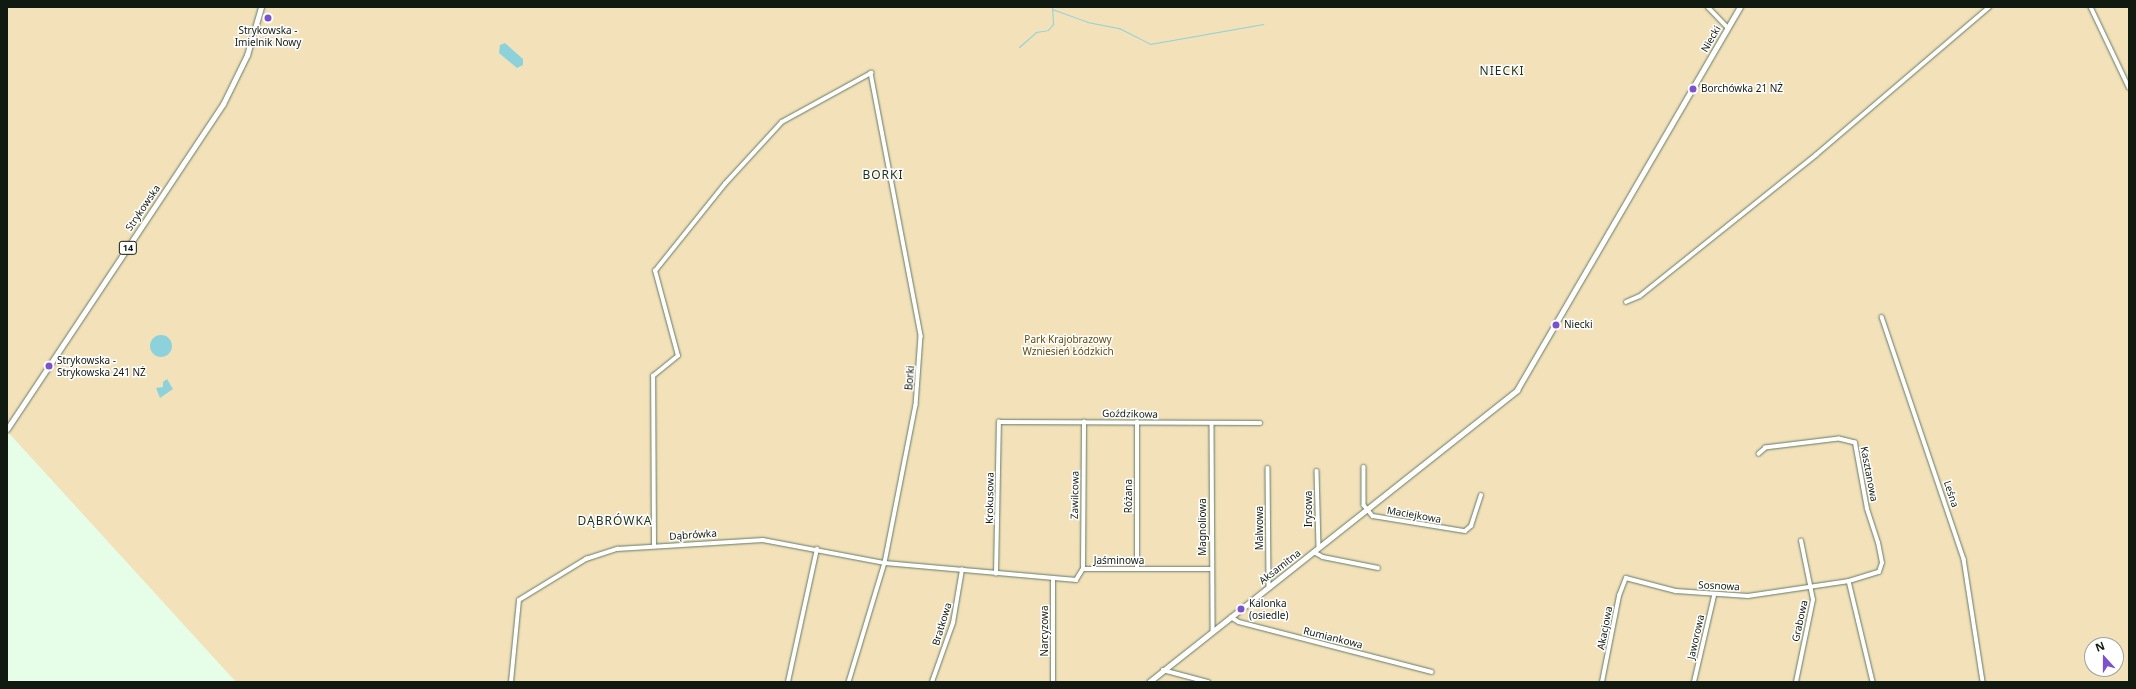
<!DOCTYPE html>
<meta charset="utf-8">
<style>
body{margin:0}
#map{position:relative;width:2136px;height:689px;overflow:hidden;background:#e6fee7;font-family:"Noto Sans",sans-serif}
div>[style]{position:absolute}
.green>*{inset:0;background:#f3e1ba}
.water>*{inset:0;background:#8dd2da}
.round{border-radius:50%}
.stream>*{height:1px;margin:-0.5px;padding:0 0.5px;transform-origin:0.5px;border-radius:0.5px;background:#8dd2da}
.roads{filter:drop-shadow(0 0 1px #627c63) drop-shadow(0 0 1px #627c63)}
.street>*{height:3.5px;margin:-1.75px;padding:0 1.75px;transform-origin:1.75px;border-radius:1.75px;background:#fff}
.secondary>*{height:4.5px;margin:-2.25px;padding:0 2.25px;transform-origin:2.25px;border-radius:2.25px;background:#fff}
.primary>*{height:5px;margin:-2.5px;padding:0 2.5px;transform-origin:2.5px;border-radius:2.5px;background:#fff}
.dots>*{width:11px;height:11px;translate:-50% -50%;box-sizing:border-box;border:2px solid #fff;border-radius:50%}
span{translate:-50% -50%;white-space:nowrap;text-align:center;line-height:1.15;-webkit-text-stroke:3px #fff;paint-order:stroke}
.shield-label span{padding:1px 3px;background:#fff;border:1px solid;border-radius:3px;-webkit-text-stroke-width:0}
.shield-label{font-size:9px;color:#101a10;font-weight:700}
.poi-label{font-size:10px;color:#101a10}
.left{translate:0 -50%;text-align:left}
.street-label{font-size:10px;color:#101a10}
.park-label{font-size:10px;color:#61490c}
.quarter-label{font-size:12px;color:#19311b;letter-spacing:1px}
.frame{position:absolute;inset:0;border:8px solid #101a10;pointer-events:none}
.north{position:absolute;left:2084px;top:637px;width:40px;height:40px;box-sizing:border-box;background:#fff;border:1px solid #9fa39f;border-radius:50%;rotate:339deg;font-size:11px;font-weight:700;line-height:16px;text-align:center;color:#101a10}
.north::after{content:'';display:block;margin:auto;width:14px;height:18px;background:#7b52cb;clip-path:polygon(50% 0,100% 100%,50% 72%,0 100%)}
</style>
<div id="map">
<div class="green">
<div style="clip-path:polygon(evenodd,7px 7px,2129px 7px,2129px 682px,236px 682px,7px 431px,7px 7px,2092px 645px,2116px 645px,2116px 669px,2092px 669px,2092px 645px)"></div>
</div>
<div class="water">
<div style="clip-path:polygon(505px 43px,523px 59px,523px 65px,517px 68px,499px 53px,500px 45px)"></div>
<div class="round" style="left:150px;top:335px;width:22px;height:22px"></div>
<div style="clip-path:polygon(167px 379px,173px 389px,160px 398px,156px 388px,163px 387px,163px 382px)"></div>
</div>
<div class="stream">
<div style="left:1052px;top:9px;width:37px;rotate:20deg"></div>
<div style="left:1087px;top:22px;width:33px;rotate:11deg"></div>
<div style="left:1119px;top:28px;width:35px;rotate:27deg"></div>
<div style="left:1150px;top:44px;width:115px;rotate:-10deg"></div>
<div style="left:1019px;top:47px;width:23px;rotate:-41deg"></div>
<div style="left:1036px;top:32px;width:12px;rotate:-9deg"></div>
<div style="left:1048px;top:30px;width:8px;rotate:-50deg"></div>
<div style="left:1053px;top:24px;width:17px;rotate:-93deg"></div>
</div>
<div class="roads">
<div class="street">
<div style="left:1708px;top:7px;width:29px;rotate:46deg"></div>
<div style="left:2091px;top:7px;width:89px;rotate:64.6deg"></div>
<div style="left:1626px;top:302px;width:15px;rotate:-23deg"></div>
<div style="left:1640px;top:296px;width:226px;rotate:-38.7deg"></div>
<div style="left:1816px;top:155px;width:228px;rotate:-40.5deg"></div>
<div style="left:1882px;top:317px;width:256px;rotate:71.3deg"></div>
<div style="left:1964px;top:559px;width:124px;rotate:81.2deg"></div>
<div style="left:1212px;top:423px;width:208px;rotate:89.7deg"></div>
<div style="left:1364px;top:467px;width:38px;rotate:90deg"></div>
<div style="left:1364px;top:505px;width:14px;rotate:51deg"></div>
<div style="left:1373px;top:516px;width:93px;rotate:9.3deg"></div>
<div style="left:1465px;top:531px;width:8px;rotate:-40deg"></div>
<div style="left:1471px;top:526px;width:32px;rotate:-72deg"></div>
<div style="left:1268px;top:468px;width:119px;rotate:89.5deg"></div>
<div style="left:1317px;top:471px;width:76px;rotate:88.5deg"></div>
<div style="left:654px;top:546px;width:170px;rotate:-90.3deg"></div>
<div style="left:653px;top:376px;width:32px;rotate:-39deg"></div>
<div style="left:678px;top:356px;width:88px;rotate:-105.1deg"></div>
<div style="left:655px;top:271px;width:112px;rotate:-51.2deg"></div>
<div style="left:725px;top:184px;width:84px;rotate:-47.4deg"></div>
<div style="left:782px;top:122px;width:102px;rotate:-28.8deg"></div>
<div style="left:871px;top:73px;width:268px;rotate:79.2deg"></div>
<div style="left:921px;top:336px;width:69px;rotate:94.1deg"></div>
<div style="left:916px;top:405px;width:161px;rotate:101.1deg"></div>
<div style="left:885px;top:563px;width:124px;rotate:106.8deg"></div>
<div style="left:1314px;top:552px;width:10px;rotate:29deg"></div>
<div style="left:1323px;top:557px;width:56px;rotate:11.3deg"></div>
<div style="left:1083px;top:569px;width:128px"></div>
<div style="left:1137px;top:569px;width:147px;rotate:-90deg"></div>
<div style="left:996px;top:574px;width:152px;rotate:-88.9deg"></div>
<div style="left:999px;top:422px;width:261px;rotate:0.2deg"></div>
<div style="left:1849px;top:581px;width:104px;rotate:76.6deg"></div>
<div style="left:1231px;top:617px;width:9px;rotate:32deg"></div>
<div style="left:1239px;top:622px;width:199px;rotate:14.5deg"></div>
<div style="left:1163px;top:670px;width:47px;rotate:14.9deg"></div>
<div style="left:511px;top:682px;width:82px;rotate:-84.4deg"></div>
<div style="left:519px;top:600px;width:79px;rotate:-31.5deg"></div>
<div style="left:586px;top:559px;width:33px;rotate:-18deg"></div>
<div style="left:617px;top:549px;width:146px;rotate:-3.5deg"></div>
<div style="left:763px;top:540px;width:124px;rotate:10.7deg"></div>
<div style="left:885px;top:563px;width:192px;rotate:5.1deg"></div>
<div style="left:1076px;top:580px;width:13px;rotate:-58deg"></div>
<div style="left:1083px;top:569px;width:147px;rotate:-89.6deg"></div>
<div style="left:788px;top:682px;width:136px;rotate:-77.7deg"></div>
<div style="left:932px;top:682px;width:63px;rotate:-70.4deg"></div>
<div style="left:953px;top:623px;width:54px;rotate:-80.4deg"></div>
<div style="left:1053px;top:682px;width:102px;rotate:-90deg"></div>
<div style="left:1602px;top:682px;width:88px;rotate:-78.8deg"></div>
<div style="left:1619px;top:596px;width:19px;rotate:-69deg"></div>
<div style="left:1626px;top:578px;width:52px;rotate:14.6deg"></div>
<div style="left:1676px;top:591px;width:72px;rotate:4deg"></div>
<div style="left:1748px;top:596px;width:102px;rotate:-8.4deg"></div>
<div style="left:1849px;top:581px;width:31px;rotate:-17deg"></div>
<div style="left:1879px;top:572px;width:9px;rotate:-72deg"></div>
<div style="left:1882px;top:563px;width:20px;rotate:-101deg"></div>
<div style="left:1878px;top:543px;width:36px;rotate:-108deg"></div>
<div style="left:1867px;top:509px;width:67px;rotate:-100.3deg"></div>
<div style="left:1855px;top:443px;width:16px;rotate:-166deg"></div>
<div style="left:1839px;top:439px;width:74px;rotate:173deg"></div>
<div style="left:1766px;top:448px;width:9px;rotate:139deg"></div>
<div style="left:1694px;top:682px;width:88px;rotate:-76.9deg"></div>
<div style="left:1796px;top:682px;width:84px;rotate:-78.3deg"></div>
<div style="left:1813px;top:600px;width:60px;rotate:-101.5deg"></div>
</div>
<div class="secondary">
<div style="left:1149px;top:682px;width:470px;rotate:-38.4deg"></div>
<div style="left:1517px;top:390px;width:443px;rotate:-59.8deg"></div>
</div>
<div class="primary">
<div style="left:7px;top:429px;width:390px;rotate:-56.4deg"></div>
<div style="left:223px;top:104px;width:55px;rotate:-63.9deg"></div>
<div style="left:247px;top:55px;width:50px;rotate:-73.7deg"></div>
</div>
</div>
<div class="dots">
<div style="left:268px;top:18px;background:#7b52cb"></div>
<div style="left:1693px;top:89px;background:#7b52cb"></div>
<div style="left:1556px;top:325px;background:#7b52cb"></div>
<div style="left:49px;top:366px;background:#7b52cb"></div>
<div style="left:1241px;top:609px;background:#7b52cb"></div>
</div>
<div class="shield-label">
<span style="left:128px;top:248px">14</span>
</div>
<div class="poi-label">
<span style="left:268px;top:36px">Strykowska -<br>Imielnik Nowy</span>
<span class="left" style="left:1701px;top:89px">Borchówka 21 NŻ</span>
<span class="left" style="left:1564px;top:325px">Niecki</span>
<span class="left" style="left:57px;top:366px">Strykowska -<br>Strykowska 241 NŻ</span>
<span class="left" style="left:1249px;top:609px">Kalonka<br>(osiedle)</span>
</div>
<div class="street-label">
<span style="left:1711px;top:39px;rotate:-60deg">Niecki</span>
<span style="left:143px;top:208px;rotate:-56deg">Strykowska</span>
<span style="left:910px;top:378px;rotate:-85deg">Borki</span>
<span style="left:1130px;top:414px;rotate:1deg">Goździkowa</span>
<span style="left:1869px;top:474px;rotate:79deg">Kasztanowa</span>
<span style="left:1951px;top:494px;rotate:72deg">Leśna</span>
<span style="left:1075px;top:495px;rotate:-89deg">Zawilcowa</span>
<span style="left:1129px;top:496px;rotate:-90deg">Różana</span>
<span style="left:990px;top:498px;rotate:-89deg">Krokusowa</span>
<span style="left:1309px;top:509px;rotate:-90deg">Irysowa</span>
<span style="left:1414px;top:515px;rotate:10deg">Maciejkowa</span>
<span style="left:1203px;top:527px;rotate:-90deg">Magnoliowa</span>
<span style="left:1260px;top:528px;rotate:-90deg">Malwowa</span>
<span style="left:693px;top:535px;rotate:-4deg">Dąbrówka</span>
<span style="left:1119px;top:561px">Jaśminowa</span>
<span style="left:1280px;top:567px;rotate:-38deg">Aksamitna</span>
<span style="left:1719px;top:586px;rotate:3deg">Sosnowa</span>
<span style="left:1800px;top:621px;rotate:-78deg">Grabowa</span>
<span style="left:942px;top:624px;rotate:-73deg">Bratkowa</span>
<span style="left:1605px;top:628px;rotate:-79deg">Akacjowa</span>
<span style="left:1045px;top:631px;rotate:-90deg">Narcyzowa</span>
<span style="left:1696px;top:637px;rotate:-77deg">Jaworowa</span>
<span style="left:1333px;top:638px;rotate:14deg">Rumiankowa</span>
</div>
<div class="park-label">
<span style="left:1068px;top:345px">Park Krajobrazowy<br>Wzniesień Łódzkich</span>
</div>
<div class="quarter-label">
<span style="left:1502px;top:71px">NIECKI</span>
<span style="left:883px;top:175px">BORKI</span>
<span style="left:615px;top:521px">DĄBRÓWKA</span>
</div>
<div class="frame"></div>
<div class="north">N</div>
</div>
